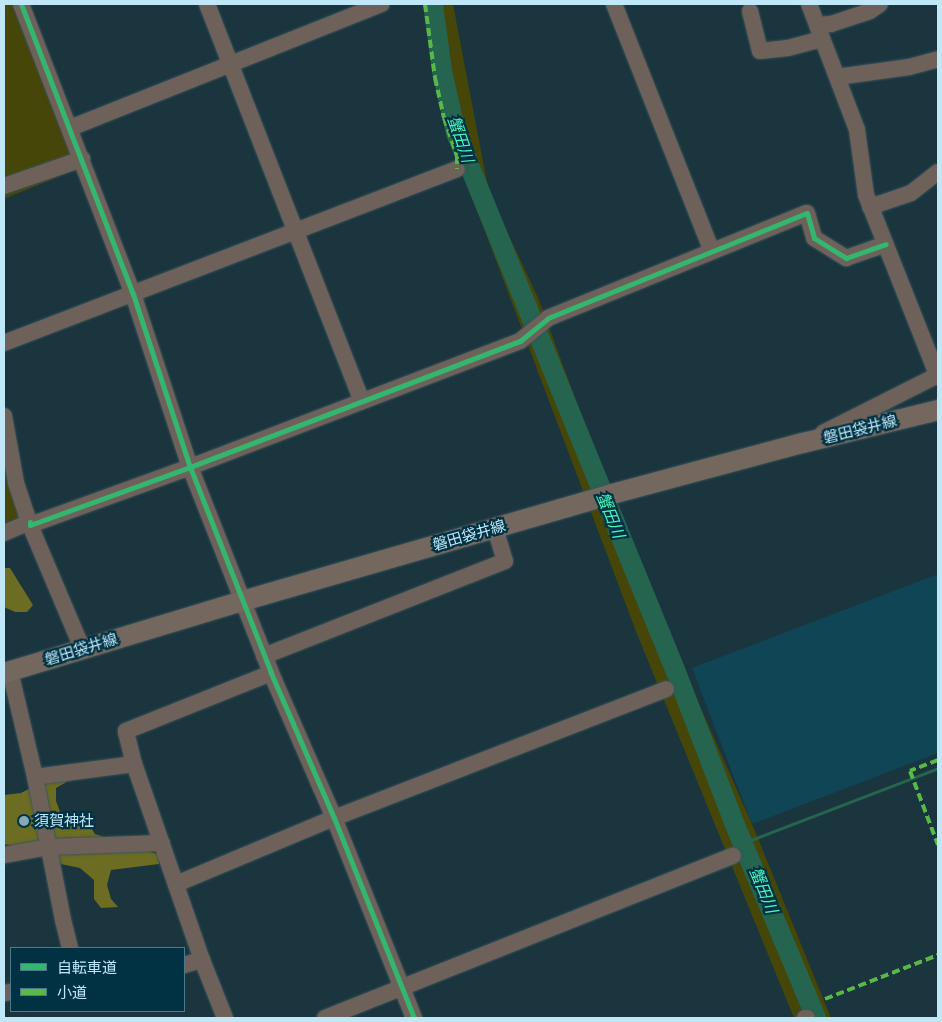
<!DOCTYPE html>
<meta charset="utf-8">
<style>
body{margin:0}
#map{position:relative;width:942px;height:1022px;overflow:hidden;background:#1a353e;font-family:Commissioner,"Noto Sans JP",sans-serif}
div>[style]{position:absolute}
.built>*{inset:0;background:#104556}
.green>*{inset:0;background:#454608}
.forest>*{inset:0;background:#6c6c22}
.stream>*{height:3px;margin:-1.5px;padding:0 1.5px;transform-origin:1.5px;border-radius:1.5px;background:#25644f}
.river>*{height:20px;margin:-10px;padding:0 10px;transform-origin:10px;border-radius:10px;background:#25644f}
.roads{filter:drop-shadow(0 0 1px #3a535d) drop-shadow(0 0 1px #3a535d)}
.minor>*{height:16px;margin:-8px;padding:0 8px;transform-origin:8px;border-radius:8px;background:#6e615a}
.major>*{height:20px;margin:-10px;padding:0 10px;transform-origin:10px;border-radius:10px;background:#74675e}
.quiet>*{height:4px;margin-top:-2px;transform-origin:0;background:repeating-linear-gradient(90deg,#58b947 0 8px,transparent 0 12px)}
.cycleway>*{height:5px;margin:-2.5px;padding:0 2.5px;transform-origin:2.5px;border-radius:2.5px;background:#33b770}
.dots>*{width:14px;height:14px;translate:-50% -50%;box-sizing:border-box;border:2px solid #003243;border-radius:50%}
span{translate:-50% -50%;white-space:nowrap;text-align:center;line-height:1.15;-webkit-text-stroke:4.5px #003243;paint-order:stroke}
.street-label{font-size:15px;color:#bfe7f8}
.poi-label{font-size:15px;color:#bfe7f8}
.left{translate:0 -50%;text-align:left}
.water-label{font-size:16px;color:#49f6bd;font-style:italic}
.frame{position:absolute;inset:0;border:5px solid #bfe7f8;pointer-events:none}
.legend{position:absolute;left:10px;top:947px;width:175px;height:65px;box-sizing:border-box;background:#003243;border:1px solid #4c7a8b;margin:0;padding:6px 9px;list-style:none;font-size:15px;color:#bfe7f8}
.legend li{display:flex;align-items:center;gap:10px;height:25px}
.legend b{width:25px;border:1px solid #4c7a8b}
</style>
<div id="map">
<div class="built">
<div style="clip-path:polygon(938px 574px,938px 753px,752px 824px,692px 668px)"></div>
</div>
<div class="green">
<div style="clip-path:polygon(4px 4px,20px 4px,85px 166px,4px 199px)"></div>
<div style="clip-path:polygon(426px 4px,453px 4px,489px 193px,539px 300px,629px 545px,755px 831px,831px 1018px,794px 1018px,637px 634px,457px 157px,444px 116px)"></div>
<div style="clip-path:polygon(4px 439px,23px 516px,4px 524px)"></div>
</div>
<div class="forest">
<div style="clip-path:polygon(4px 568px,10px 568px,33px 605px,27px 612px,15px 612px,4px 607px)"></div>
<div style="clip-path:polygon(70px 780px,56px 788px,56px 801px,62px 817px,86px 820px,95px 834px,160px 855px,159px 864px,111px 870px,107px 885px,111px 899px,118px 907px,101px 908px,94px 899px,94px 880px,80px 868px,61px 864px,57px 854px,4px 844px,4px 795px,21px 793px,37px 785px)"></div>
</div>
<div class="stream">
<div style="left:743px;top:843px;width:209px;rotate:-21deg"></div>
</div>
<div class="river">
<div style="left:433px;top:4px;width:68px;rotate:82.3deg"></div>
<div style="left:442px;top:71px;width:64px;rotate:77.3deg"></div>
<div style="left:456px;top:133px;width:582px;rotate:67.8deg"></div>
<div style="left:676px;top:672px;width:164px;rotate:68.9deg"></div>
<div style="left:735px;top:825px;width:209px;rotate:67.2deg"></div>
</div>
<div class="roads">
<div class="minor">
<div style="left:21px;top:4px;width:311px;rotate:68.9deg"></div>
<div style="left:133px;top:294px;width:182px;rotate:71.8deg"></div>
<div style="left:190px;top:467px;width:221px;rotate:68.5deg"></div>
<div style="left:271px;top:673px;width:158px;rotate:66.5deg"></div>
<div style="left:334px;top:818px;width:215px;rotate:68.2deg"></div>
<div style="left:207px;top:4px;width:426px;rotate:68.7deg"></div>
<div style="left:614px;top:4px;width:266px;rotate:68.4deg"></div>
<div style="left:809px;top:4px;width:135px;rotate:69.1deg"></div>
<div style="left:857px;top:130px;width:66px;rotate:82.1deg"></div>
<div style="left:866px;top:195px;width:196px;rotate:68.4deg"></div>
<div style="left:750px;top:11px;width:41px;rotate:76deg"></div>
<div style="left:760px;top:51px;width:28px;rotate:-6deg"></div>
<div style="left:788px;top:48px;width:35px;rotate:-15deg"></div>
<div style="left:817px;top:25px;width:14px;rotate:-4deg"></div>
<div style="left:831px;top:24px;width:41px;rotate:-18.4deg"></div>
<div style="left:870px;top:11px;width:12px;rotate:-35deg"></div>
<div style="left:837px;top:77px;width:73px;rotate:-7.9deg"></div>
<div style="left:909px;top:67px;width:30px;rotate:-15deg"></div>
<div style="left:70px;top:128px;width:335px;rotate:-21.7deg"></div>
<div style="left:4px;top:186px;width:83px;rotate:-19.1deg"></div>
<div style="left:870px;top:207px;width:43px;rotate:-18.9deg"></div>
<div style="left:911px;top:193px;width:34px;rotate:-38deg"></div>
<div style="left:4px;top:343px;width:485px;rotate:-21deg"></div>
<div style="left:4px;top:416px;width:68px;rotate:79.8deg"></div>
<div style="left:16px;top:483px;width:44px;rotate:71.6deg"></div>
<div style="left:30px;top:525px;width:134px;rotate:67.1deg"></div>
<div style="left:823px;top:433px;width:129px;rotate:-26.8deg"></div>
<div style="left:30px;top:525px;width:170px;rotate:-19.9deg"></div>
<div style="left:190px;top:467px;width:353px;rotate:-20.9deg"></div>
<div style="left:520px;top:341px;width:36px;rotate:-39deg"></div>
<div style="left:548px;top:318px;width:279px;rotate:-22.1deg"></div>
<div style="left:807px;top:213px;width:26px;rotate:74deg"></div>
<div style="left:814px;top:238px;width:38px;rotate:32deg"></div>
<div style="left:846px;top:258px;width:42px;rotate:-19.3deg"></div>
<div style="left:4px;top:533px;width:28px;rotate:-23deg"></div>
<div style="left:264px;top:656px;width:259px;rotate:-21.5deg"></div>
<div style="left:505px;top:561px;width:34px;rotate:-107deg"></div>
<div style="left:10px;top:671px;width:109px;rotate:76.7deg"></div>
<div style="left:35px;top:777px;width:146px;rotate:78.9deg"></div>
<div style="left:63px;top:920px;width:29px;rotate:76deg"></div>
<div style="left:35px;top:777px;width:100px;rotate:-7.5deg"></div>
<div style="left:4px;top:855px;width:46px;rotate:-10.1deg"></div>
<div style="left:49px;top:847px;width:113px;rotate:-2deg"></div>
<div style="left:176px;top:884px;width:171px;rotate:-22.7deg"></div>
<div style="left:334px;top:818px;width:356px;rotate:-21.2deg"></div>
<div style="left:184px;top:965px;width:19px;rotate:-16deg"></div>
<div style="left:4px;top:993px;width:7px;rotate:-8deg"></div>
<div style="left:225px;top:1018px;width:62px;rotate:-111.6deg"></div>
<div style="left:202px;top:960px;width:207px;rotate:-109.1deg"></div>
<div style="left:134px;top:764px;width:34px;rotate:-104deg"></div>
<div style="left:126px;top:731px;width:156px;rotate:-21.8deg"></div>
<div style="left:325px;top:1018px;width:439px;rotate:-21.7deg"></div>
<div style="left:805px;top:1018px;width:2px"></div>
</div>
<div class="major">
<div style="left:4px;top:673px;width:249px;rotate:-16.8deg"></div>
<div style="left:242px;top:601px;width:385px;rotate:-16.1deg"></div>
<div style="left:612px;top:494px;width:198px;rotate:-15deg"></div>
<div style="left:803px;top:443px;width:139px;rotate:-13.7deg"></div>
</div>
</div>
<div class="quiet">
<div style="left:425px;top:4px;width:75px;rotate:82.3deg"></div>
<div style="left:435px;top:78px;width:41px;rotate:77.3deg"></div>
<div style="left:444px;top:118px;width:40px;rotate:71.1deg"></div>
<div style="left:457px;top:156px;width:13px;rotate:90deg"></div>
<div style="left:938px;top:760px;width:30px;rotate:159deg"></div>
<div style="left:910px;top:771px;width:79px;rotate:69.3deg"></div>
<div style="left:825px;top:999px;width:121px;rotate:-21.3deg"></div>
</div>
<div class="cycleway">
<div style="left:21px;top:4px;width:311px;rotate:68.9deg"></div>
<div style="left:133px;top:294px;width:182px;rotate:71.8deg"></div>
<div style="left:190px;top:467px;width:221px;rotate:68.5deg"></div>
<div style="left:271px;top:673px;width:158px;rotate:66.5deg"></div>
<div style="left:334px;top:818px;width:215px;rotate:68.2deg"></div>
<div style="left:30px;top:522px;width:3px;rotate:90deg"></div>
<div style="left:30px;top:525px;width:170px;rotate:-19.9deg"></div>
<div style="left:190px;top:467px;width:353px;rotate:-20.9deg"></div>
<div style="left:520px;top:341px;width:36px;rotate:-39deg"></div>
<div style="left:548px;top:318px;width:279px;rotate:-22.1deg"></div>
<div style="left:807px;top:213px;width:26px;rotate:74deg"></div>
<div style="left:814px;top:238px;width:38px;rotate:32deg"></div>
<div style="left:846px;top:258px;width:42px;rotate:-19.3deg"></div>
</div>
<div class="dots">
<div style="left:24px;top:821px;background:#85a9b7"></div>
</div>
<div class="street-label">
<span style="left:860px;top:429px;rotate:-14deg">磐田袋井線</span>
<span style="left:469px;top:535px;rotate:-16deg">磐田袋井線</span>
<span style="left:81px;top:649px;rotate:-17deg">磐田袋井線</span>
</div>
<div class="poi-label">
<span class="left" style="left:34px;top:821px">須賀神社</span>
</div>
<div class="water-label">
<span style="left:461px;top:139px;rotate:71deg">蟹田川</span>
<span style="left:611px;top:515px;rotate:68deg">蟹田川</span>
<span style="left:764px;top:890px;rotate:68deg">蟹田川</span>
</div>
<div class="frame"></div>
<ul class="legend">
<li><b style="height:6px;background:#33b770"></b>自転車道</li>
<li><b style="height:6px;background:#58b947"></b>小道</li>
</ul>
</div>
